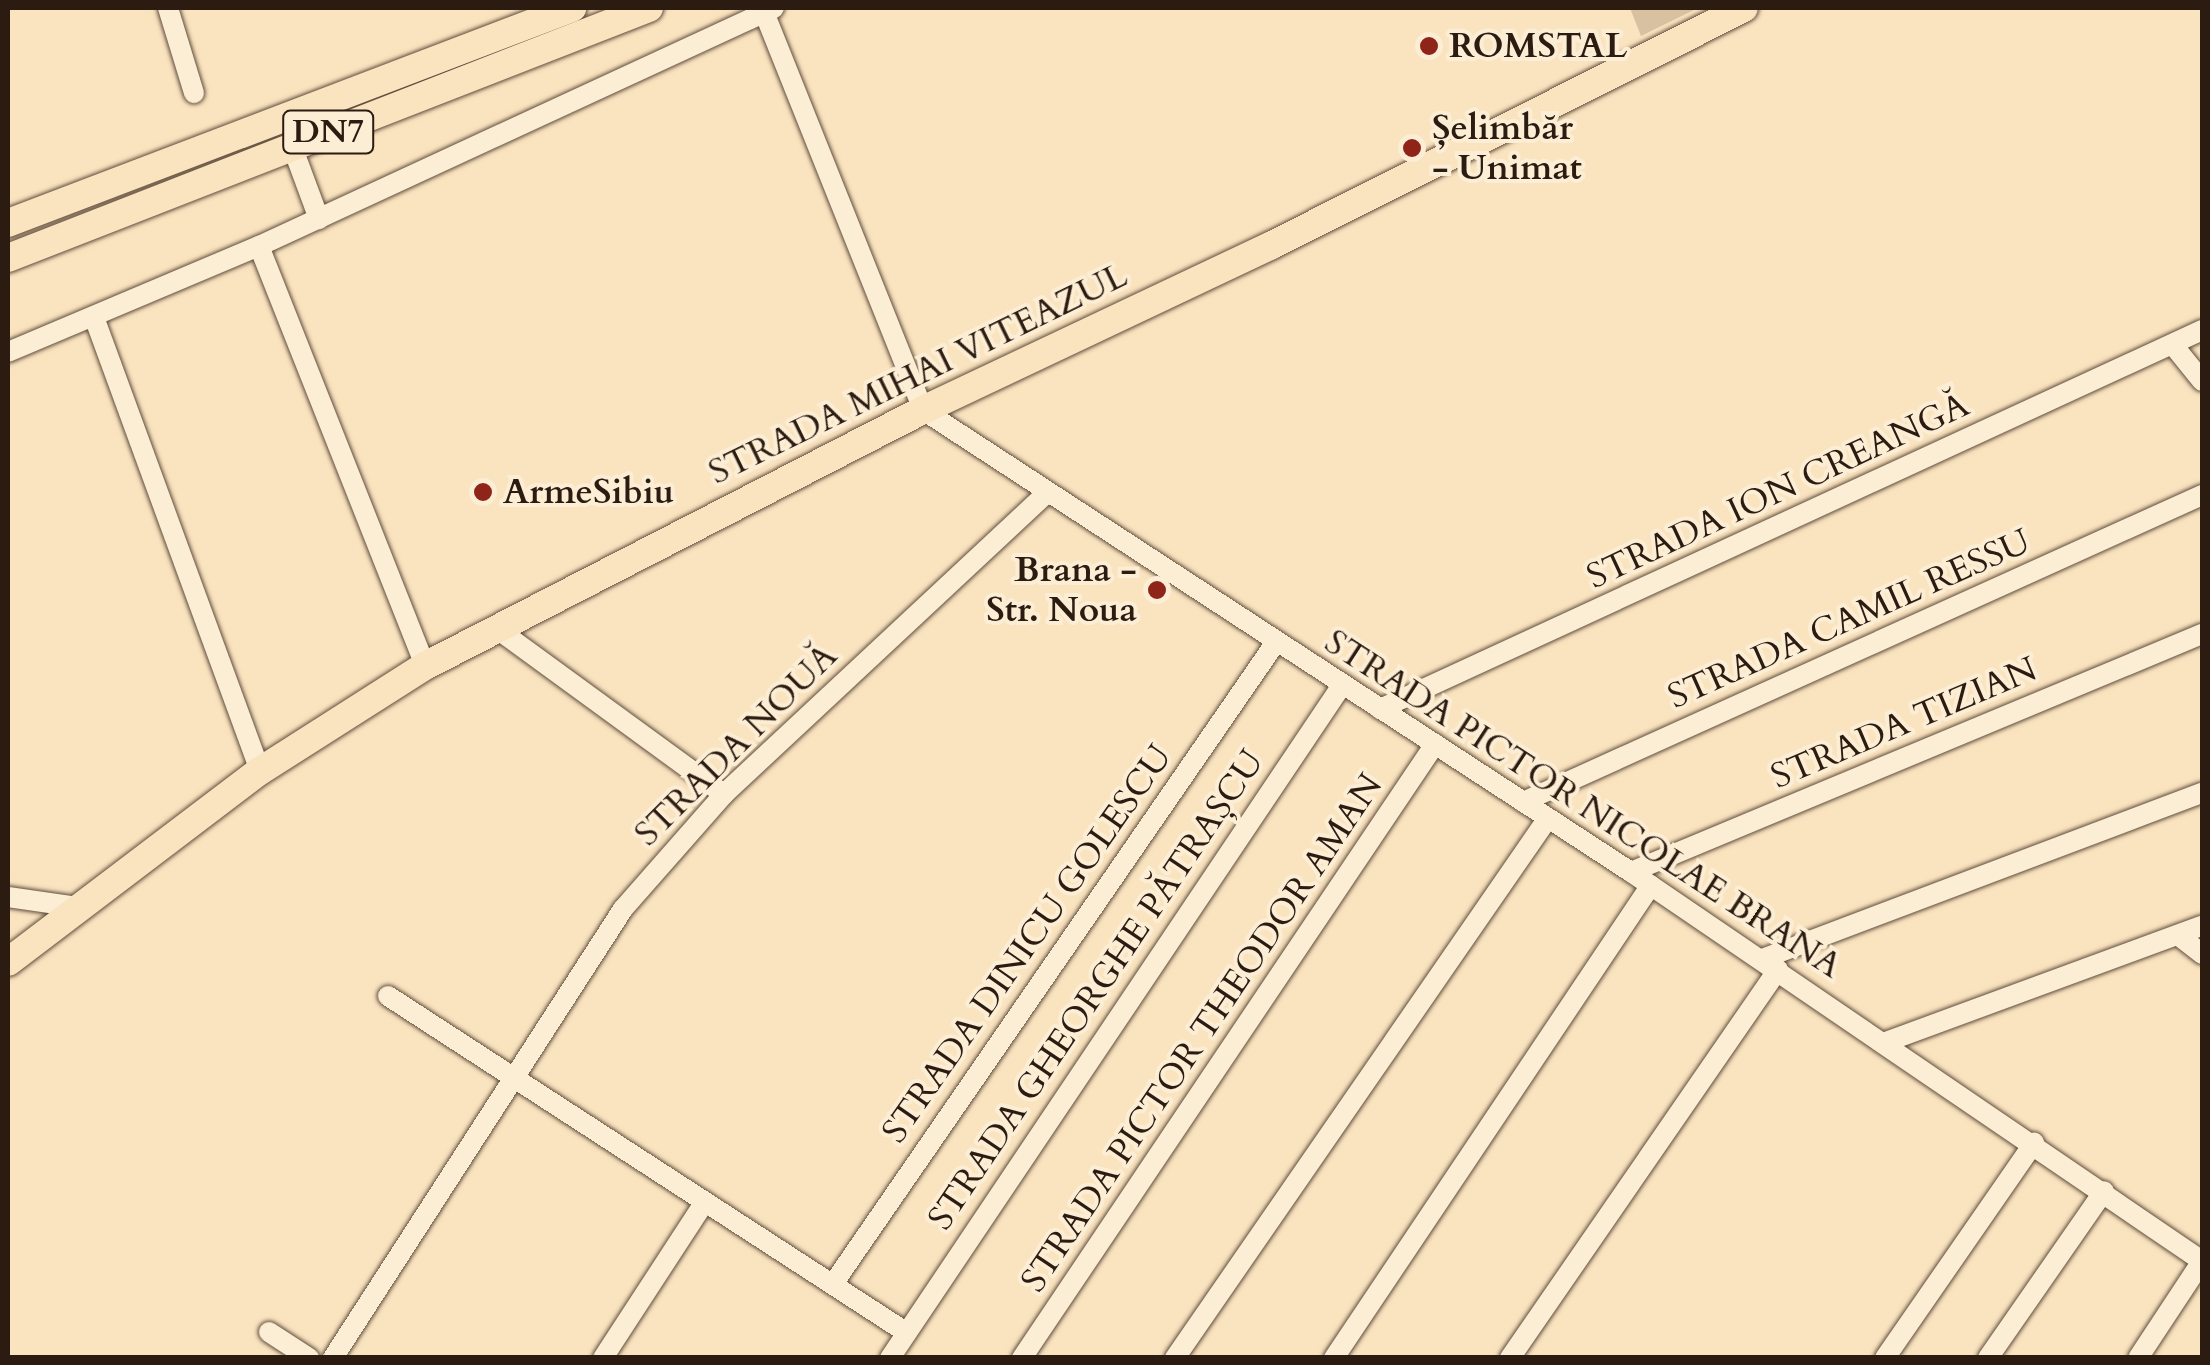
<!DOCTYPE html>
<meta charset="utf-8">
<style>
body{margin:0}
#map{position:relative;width:2210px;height:1365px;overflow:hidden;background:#fae3bf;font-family:Cardo,serif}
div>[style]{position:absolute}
.green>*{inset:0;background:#d7c1a1}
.roads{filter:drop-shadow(0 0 2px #5f4d3c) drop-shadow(0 0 2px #5f4d3c)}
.minor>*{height:20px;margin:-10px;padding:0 10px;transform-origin:10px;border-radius:10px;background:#fcedd5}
.major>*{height:28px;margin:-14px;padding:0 14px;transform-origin:14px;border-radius:14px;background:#fae3bf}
.dots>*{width:28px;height:28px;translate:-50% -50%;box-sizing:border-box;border:5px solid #fcedd5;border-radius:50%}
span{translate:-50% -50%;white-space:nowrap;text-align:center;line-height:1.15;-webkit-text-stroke:8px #fcedd5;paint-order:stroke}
.shield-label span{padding:2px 8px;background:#fcedd5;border:2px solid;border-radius:8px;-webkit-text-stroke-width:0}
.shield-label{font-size:32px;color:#2b1b11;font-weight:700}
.poi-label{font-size:35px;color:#2b1b11;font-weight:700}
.left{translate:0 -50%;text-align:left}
.right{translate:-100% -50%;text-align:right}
.street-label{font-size:35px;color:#2b1b11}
.frame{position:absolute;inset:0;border:10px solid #2b1b11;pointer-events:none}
</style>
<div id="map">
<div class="green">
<div style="clip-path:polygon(1630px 8px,1698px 8px,1641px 36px)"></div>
</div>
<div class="roads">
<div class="minor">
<div style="left:168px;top:8px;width:89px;rotate:73deg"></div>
<div style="left:764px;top:12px;width:429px;rotate:68.2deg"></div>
<div style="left:923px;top:410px;width:845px;rotate:33.13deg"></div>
<div style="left:1631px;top:872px;width:691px;rotate:34.27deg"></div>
<div style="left:2202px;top:1261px;width:116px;rotate:123.4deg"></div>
<div style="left:292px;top:146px;width:78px;rotate:69.7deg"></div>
<div style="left:259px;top:246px;width:452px;rotate:68.4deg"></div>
<div style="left:94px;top:317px;width:483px;rotate:69.9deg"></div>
<div style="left:2173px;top:345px;width:46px;rotate:51.1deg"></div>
<div style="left:8px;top:352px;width:272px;rotate:-22.9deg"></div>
<div style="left:259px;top:246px;width:567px;rotate:-24.8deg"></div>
<div style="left:496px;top:628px;width:282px;rotate:36.1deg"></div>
<div style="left:1380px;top:709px;width:905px;rotate:-24.75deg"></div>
<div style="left:1523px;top:802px;width:745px;rotate:-24.33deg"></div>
<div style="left:1631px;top:872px;width:619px;rotate:-22.63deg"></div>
<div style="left:8px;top:897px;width:70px;rotate:8.2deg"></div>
<div style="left:2178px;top:935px;width:31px;rotate:38deg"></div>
<div style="left:1762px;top:959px;width:470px;rotate:-20.7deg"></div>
<div style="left:388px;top:996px;width:615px;rotate:32.99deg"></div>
<div style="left:1886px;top:1042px;width:337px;rotate:-20.2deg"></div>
<div style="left:833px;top:1284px;width:780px;rotate:-55.39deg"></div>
<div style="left:269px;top:1332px;width:48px;rotate:33deg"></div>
<div style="left:333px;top:1358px;width:535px;rotate:-57.14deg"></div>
<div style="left:623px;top:909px;width:153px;rotate:-48.7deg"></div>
<div style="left:724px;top:794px;width:442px;rotate:-43deg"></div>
<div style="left:603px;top:1358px;width:185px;rotate:-56.9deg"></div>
<div style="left:890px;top:1358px;width:811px;rotate:-56.11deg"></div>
<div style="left:1022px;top:1358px;width:740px;rotate:-56.07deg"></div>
<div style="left:1175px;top:1358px;width:656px;rotate:-55.37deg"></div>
<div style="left:1334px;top:1358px;width:569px;rotate:-56.17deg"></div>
<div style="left:1510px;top:1358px;width:472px;rotate:-55.4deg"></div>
<div style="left:1885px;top:1358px;width:262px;rotate:-55.3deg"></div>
<div style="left:1988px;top:1358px;width:203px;rotate:-55.2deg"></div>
</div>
<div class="major">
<div style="left:8px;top:223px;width:604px;rotate:-20.87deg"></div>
<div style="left:8px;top:258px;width:688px;rotate:-21.31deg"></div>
<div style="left:8px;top:962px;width:316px;rotate:-37.2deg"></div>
<div style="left:260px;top:771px;width:196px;rotate:-32.5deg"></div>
<div style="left:425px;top:666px;width:560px;rotate:-27.21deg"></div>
<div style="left:923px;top:410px;width:384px;rotate:-25.3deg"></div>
<div style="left:1270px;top:246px;width:530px;rotate:-26.66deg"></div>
</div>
</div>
<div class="dots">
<div style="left:1429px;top:46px;background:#8f2418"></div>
<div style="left:1412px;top:148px;background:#8f2418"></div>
<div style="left:483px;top:492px;background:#8f2418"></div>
<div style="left:1157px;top:590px;background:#8f2418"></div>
</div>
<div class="shield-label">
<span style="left:328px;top:132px">DN7</span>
</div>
<div class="poi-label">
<span class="left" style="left:1449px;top:46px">ROMSTAL</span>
<span class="left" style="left:1432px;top:148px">Șelimbăr<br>- Unimat</span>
<span class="left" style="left:503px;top:492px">ArmeSibiu</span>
<span class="right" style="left:1137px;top:590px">Brana -<br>Str. Noua</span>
</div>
<div class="street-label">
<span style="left:918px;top:374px;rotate:-26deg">STRADA MIHAI VITEAZUL</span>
<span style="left:1778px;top:491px;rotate:-25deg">STRADA ION CREANGĂ</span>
<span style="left:1849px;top:619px;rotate:-24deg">STRADA CAMIL RESSU</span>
<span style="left:1904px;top:723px;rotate:-23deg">STRADA TIZIAN</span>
<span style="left:736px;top:745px;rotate:-45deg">STRADA NOUĂ</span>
<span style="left:1583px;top:804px;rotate:33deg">STRADA PICTOR NICOLAE BRANA</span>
<span style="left:1027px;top:944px;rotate:-55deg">STRADA DINICU GOLESCU</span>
<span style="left:1096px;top:990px;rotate:-56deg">STRADA GHEORGHE PĂTRAȘCU</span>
<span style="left:1202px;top:1033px;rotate:-56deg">STRADA PICTOR THEODOR AMAN</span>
</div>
<div class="frame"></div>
</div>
